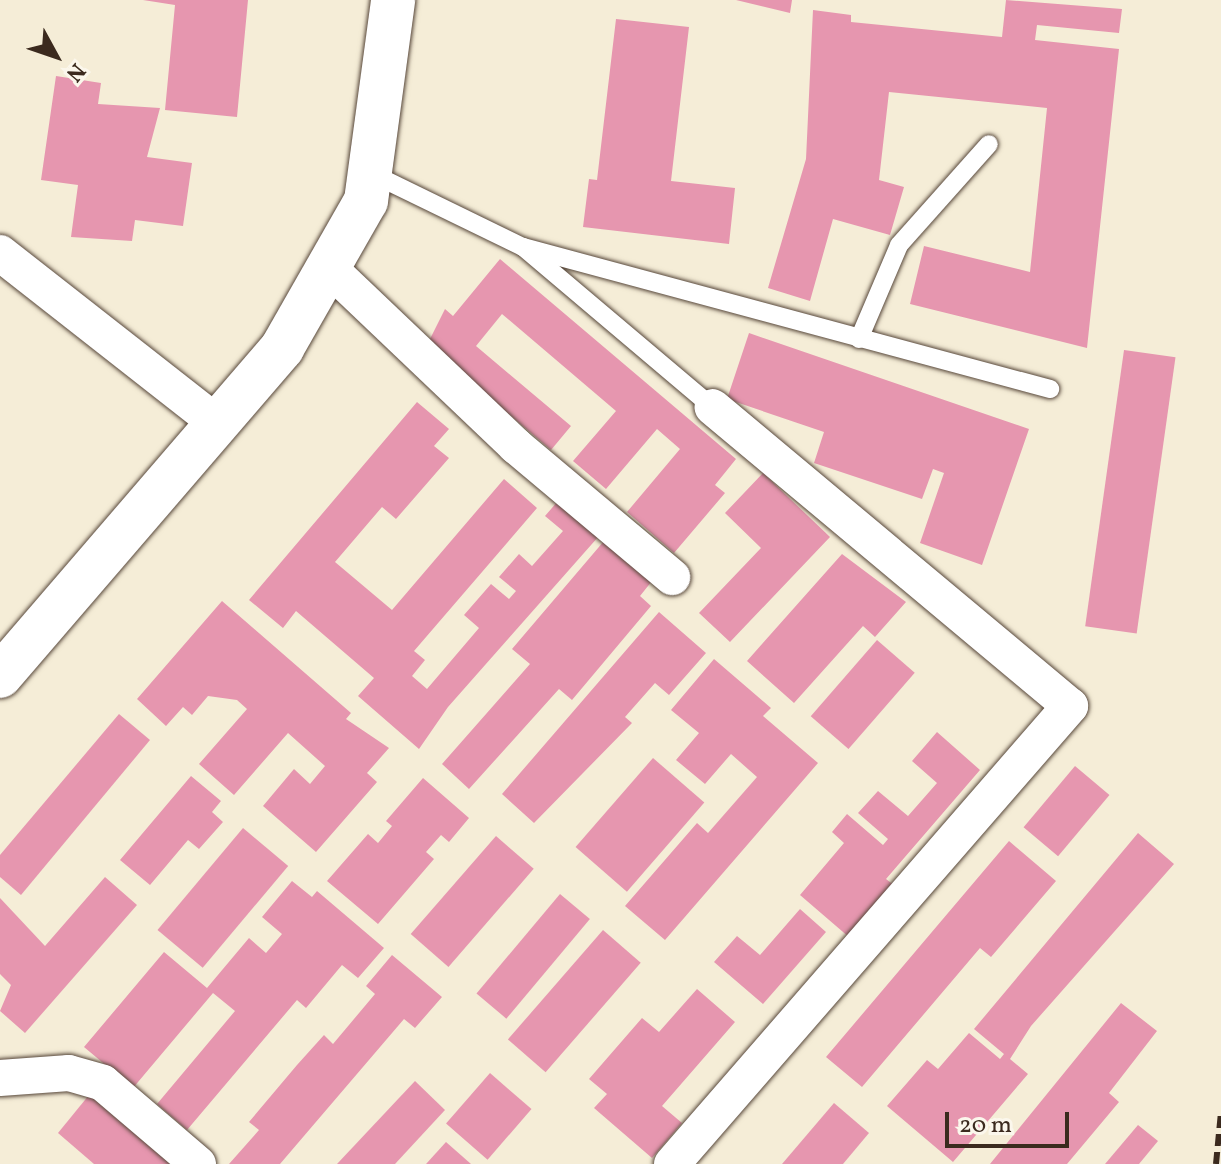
<!DOCTYPE html>
<style>
body{margin:0}
#map{position:relative;width:1221px;height:1164px;overflow:hidden;background:#f5edd7;font-family:Vollkorn,serif}
div>[style]{position:absolute}
.building>*{inset:0;background:#e696af;transform-origin:0 0}
.roads{filter:drop-shadow(0 0 2px #57473a) drop-shadow(0 0 2px #57473a)}
.lane>*{height:18px;margin:-9px;padding:0 9px;transform-origin:9px;border-radius:9px;background:#fff}
.street>*{height:36px;margin:-18px;padding:0 18px;transform-origin:18px;border-radius:18px;background:#fff}
.secondary>*{height:44px;margin:-22px;padding:0 22px;transform-origin:22px;border-radius:22px;background:#fff}
.rail>*{height:6px;margin-top:-3px;transform-origin:0;background:repeating-linear-gradient(90deg,#3b2a1e 0 12px,transparent 0 18px)}
span{translate:-50% -50%;white-space:nowrap;text-align:center;line-height:1.15;-webkit-text-stroke:8px #fbf7ec;paint-order:stroke}
.north{position:absolute;left:16px;top:16px;width:80px;height:80px;-webkit-text-stroke:6px #fbf7ec;paint-order:stroke;rotate:130deg;font-size:22px;font-weight:700;line-height:32px;text-align:center;color:#3b2a1e}
.north::after{content:'';display:block;margin:auto;width:28px;height:36px;background:#3b2a1e;clip-path:polygon(50% 0,100% 100%,50% 72%,0 100%)}
.scale{position:absolute;left:945px;top:1112px;width:124px;height:36px;box-sizing:border-box;border:4px solid #3b2a1e;border-top:0;padding-left:10px;font-size:24px;line-height:28px;white-space:nowrap;color:#3b2a1e;-webkit-text-stroke:6px #fbf7ec;paint-order:stroke}
</style>
<div id="map">
<div class="building">
<div style="clip-path:polygon(143px 0,248px 0,237px 117px,165px 110px,175px 5px)"></div>
<div style="clip-path:polygon(736px 0,792px 0,790px 13px)"></div>
<div style="clip-path:polygon(1006px 0,1122px 9px,1119px 33px,1037px 25px,1035px 40px,1119px 49px,1087px 348px,910px 304px,924px 246px,1030px 272px,1047px 108px,889px 92px,879px 180px,904px 187px,890px 235px,833px 219px,810px 301px,768px 288px,806px 159px,813px 10px,851px 15px,851px 22px,1002px 37px)"></div>
<div style="clip-path:polygon(616px 19px,689px 27px,671px 181px,735px 188px,729px 244px,583px 227px,589px 179px,597px 180px)"></div>
<div style="clip-path:polygon(56px 76px,101px 83px,98px 104px,160px 108px,147px 157px,192px 163px,183px 226px,135px 220px,132px 241px,71px 237px,78px 185px,41px 180px)"></div>
<div style="clip-path:polygon(500px 259px,736px 459px,715px 485px,725px 493px,674px 553px,627px 512px,680px 449px,657px 429px,606px 489px,573px 461px,616px 411px,502px 314px,476px 346px,571px 426px,551px 450px,427px 345px,445px 309px,453px 316px)"></div>
<div style="clip-path:polygon(749px 333px,1029px 429px,982px 565px,920px 543px,944px 473px,933px 469px,922px 499px,814px 463px,824px 432px,727px 399px)"></div>
<div style="left:1124px;top:350px;width:52px;height:279px;rotate:8deg"></div>
<div style="clip-path:polygon(417px 402px,449px 429px,434px 446px,449px 458px,396px 519px,382px 507px,335px 562px,392px 610px,504px 479px,537px 508px,414px 651px,425px 660px,412px 676px,427px 689px,479px 628px,464px 615px,491px 584px,509px 599px,516px 591px,499px 577px,519px 554px,532px 566px,563px 531px,545px 516px,558px 501px,599px 536px,448px 707px,419px 749px,358px 696px,374px 678px,296px 611px,283px 628px,249px 600px)"></div>
<div style="clip-path:polygon(763px 473px,830px 537px,730px 642px,699px 613px,761px 548px,725px 513px)"></div>
<div style="clip-path:polygon(604px 541px,652px 581px,640px 596px,651px 606px,572px 700px,559px 689px,469px 789px,442px 764px,530px 664px,512px 649px)"></div>
<div style="clip-path:polygon(842px 554px,906px 602px,875px 637px,863px 626px,794px 703px,747px 661px)"></div>
<div style="clip-path:polygon(222px 601px,351px 713px,346px 719px,389px 748px,367px 773px,377px 782px,316px 852px,263px 806px,294px 769px,310px 784px,325px 766px,288px 733px,234px 795px,199px 764px,247px 709px,237px 700px,208px 696px,192px 715px,183px 707px,166px 726px,137px 699px)"></div>
<div style="clip-path:polygon(659px 612px,706px 653px,669px 695px,655px 683px,625px 717px,632px 723px,534px 823px,502px 794px)"></div>
<div style="left:877px;top:640px;width:50px;height:101px;rotate:41deg"></div>
<div style="clip-path:polygon(714px 659px,771px 708px,763px 716px,818px 763px,665px 940px,625px 906px,697px 823px,708px 833px,757px 777px,731px 754px,705px 784px,676px 760px,699px 733px,671px 710px)"></div>
<div style="clip-path:polygon(119px 714px,150px 740px,21px 895px,0 877px,0 855px)"></div>
<div style="clip-path:polygon(937px 732px,980px 770px,886px 879px,895px 886px,850px 938px,800px 895px,844px 843px,832px 832px,847px 814px,883px 845px,888px 839px,858px 813px,878px 791px,908px 816px,937px 783px,912px 761px)"></div>
<div style="left:653px;top:758px;width:68px;height:118px;rotate:41deg"></div>
<div style="left:1075px;top:766px;width:45px;height:80px;rotate:40deg"></div>
<div style="clip-path:polygon(191px 776px,221px 801px,212px 812px,223px 822px,199px 849px,188px 840px,150px 885px,120px 860px)"></div>
<div style="clip-path:polygon(423px 778px,469px 818px,449px 842px,441px 835px,426px 852px,434px 859px,378px 924px,327px 881px,368px 834px,378px 843px,392px 826px,386px 821px)"></div>
<div style="left:243px;top:828px;width:59px;height:133px;rotate:40deg"></div>
<div style="clip-path:polygon(1138px 833px,1174px 864px,1031px 1026px,1010px 1059px,1028px 1074px,953px 1162px,887px 1106px,927px 1060px,938px 1069px,969px 1033px,1000px 1059px,1004px 1054px,974px 1029px)"></div>
<div style="left:496px;top:836px;width:50px;height:130px;rotate:41deg"></div>
<div style="clip-path:polygon(1009px 841px,1056px 881px,991px 957px,980px 948px,862px 1087px,826px 1057px)"></div>
<div style="clip-path:polygon(105px 877px,137px 905px,25px 1033px,0 1011px,11px 985px,0 974px,0 898px,45px 946px)"></div>
<div style="clip-path:polygon(292px 881px,312px 897px,317px 891px,384px 948px,358px 978px,342px 965px,306px 1008px,297px 1000px,187px 1130px,157px 1104px,235px 1011px,213px 993px,133px 1088px,84px 1047px,164px 952px,207px 988px,249px 938px,266px 953px,282px 934px,262px 917px)"></div>
<div style="left:560px;top:894px;width:39px;height:130px;rotate:40deg"></div>
<div style="clip-path:polygon(800px 909px,826px 932px,763px 1004px,714px 962px,737px 936px,760px 955px)"></div>
<div style="left:603px;top:930px;width:50px;height:145px;rotate:41deg"></div>
<div style="clip-path:polygon(392px 955px,442px 997px,415px 1028px,404px 1019px,280px 1164px,229px 1164px,259px 1130px,249px 1122px,297px 1065px,324px 1035px,333px 1044px,375px 994px,366px 986px)"></div>
<div style="clip-path:polygon(697px 989px,735px 1022px,662px 1106px,682px 1123px,652px 1158px,594px 1108px,607px 1094px,589px 1079px,642px 1018px,659px 1032px)"></div>
<div style="clip-path:polygon(1121px 1003px,1157px 1031px,1109px 1093px,1119px 1102px,1067px 1164px,990px 1164px)"></div>
<div style="left:490px;top:1073px;width:55px;height:67px;rotate:41deg"></div>
<div style="clip-path:polygon(415px 1081px,445px 1110px,395px 1164px,337px 1164px)"></div>
<div style="clip-path:polygon(89px 1095px,170px 1164px,94px 1164px,58px 1133px)"></div>
<div style="clip-path:polygon(834px 1103px,869px 1133px,843px 1164px,782px 1164px)"></div>
<div style="clip-path:polygon(1138px 1125px,1158px 1141px,1139px 1164px,1105px 1164px)"></div>
<div style="clip-path:polygon(446px 1142px,471px 1164px,426px 1164px)"></div>
</div>
<div class="roads">
<div class="lane">
<div style="left:371px;top:173px;width:169px;rotate:26deg"></div>
<div style="left:523px;top:247px;width:248px;rotate:40.2deg"></div>
<div style="left:523px;top:247px;width:546px;rotate:15.08deg"></div>
<div style="left:859px;top:339px;width:102px;rotate:-66.9deg"></div>
<div style="left:899px;top:245px;width:135px;rotate:-48.3deg"></div>
</div>
<div class="street">
<div style="left:0;top:253px;width:277px;rotate:38.1deg"></div>
<div style="left:329px;top:268px;width:258px;rotate:43.6deg"></div>
<div style="left:516px;top:446px;width:204px;rotate:40deg"></div>
<div style="left:0;top:1078px;width:69px;rotate:-4.1deg"></div>
<div style="left:69px;top:1073px;width:35px;rotate:16deg"></div>
<div style="left:103px;top:1083px;width:125px;rotate:40.5deg"></div>
<div style="left:672px;top:1164px;width:607px;rotate:-49.01deg"></div>
<div style="left:1070px;top:706px;width:466px;rotate:-140.1deg"></div>
</div>
<div class="secondary">
<div style="left:0;top:676px;width:433px;rotate:-49.3deg"></div>
<div style="left:282px;top:348px;width:169px;rotate:-60.3deg"></div>
<div style="left:366px;top:201px;width:203px;rotate:-82.3deg"></div>
</div>
</div>
<div class="rail">
<div style="left:1216px;top:1164px;width:52px;rotate:-84.5deg"></div>
</div>
<div class="north">N</div>
<div class="scale">20 m</div>
</div>
